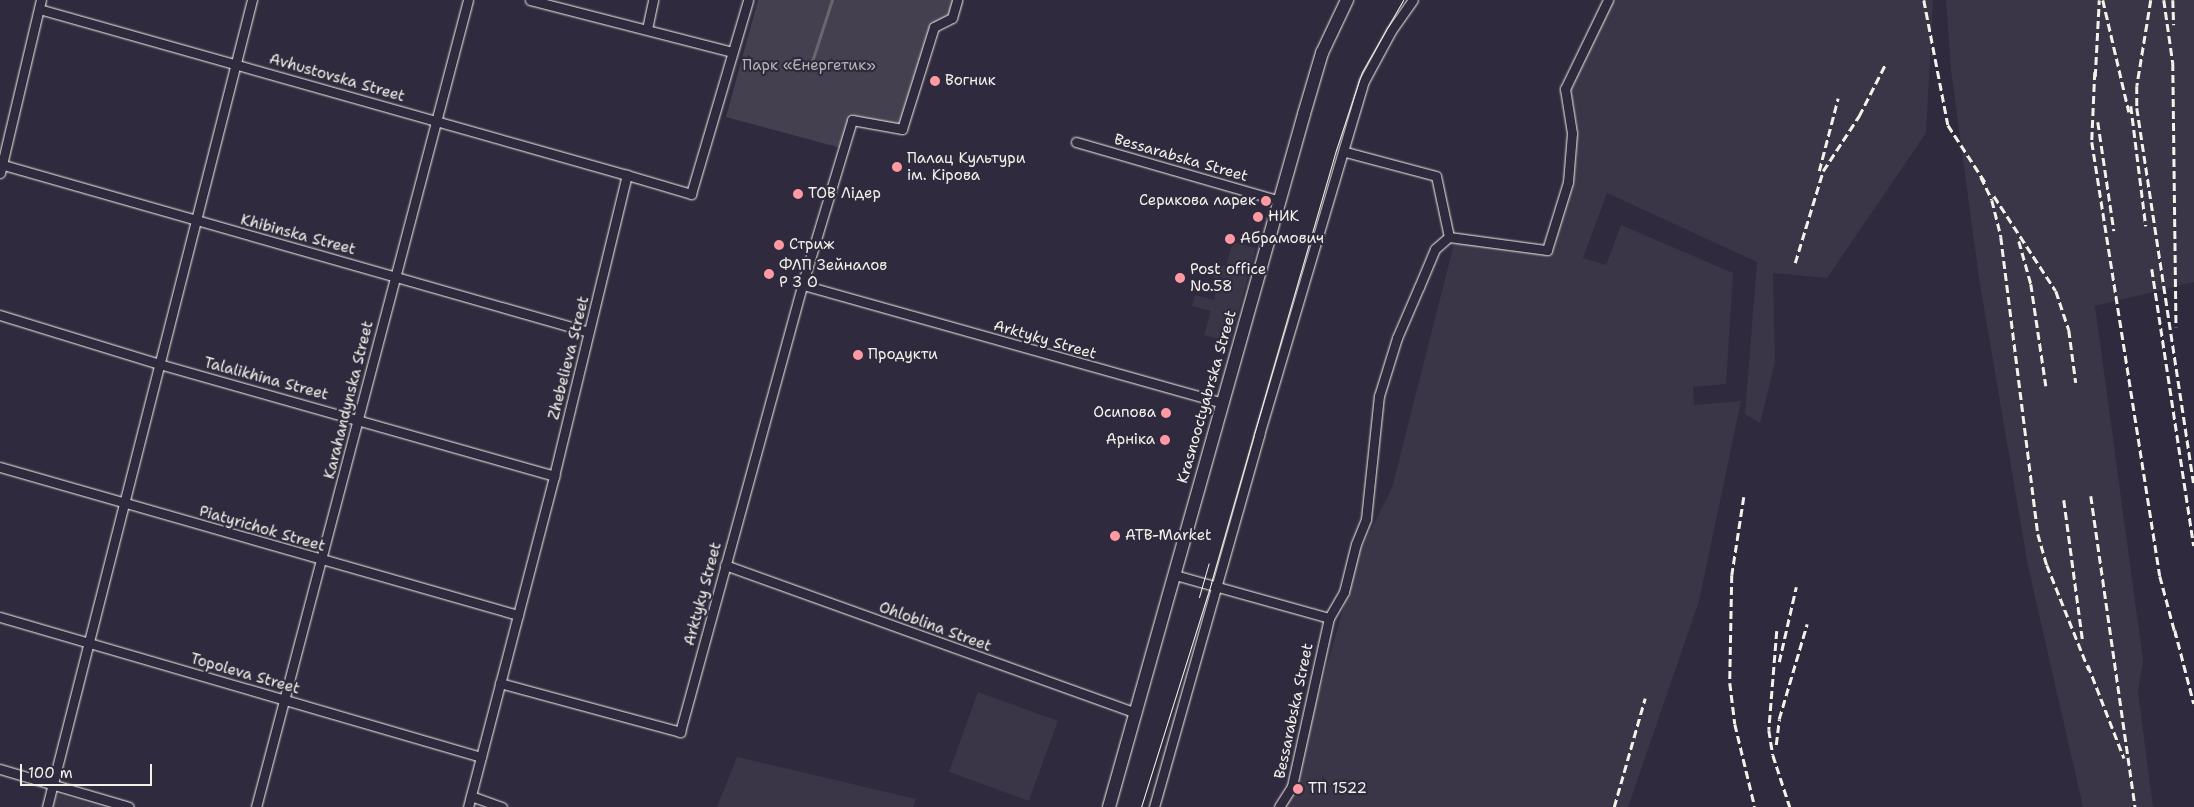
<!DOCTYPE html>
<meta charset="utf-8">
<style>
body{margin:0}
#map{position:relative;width:2194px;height:807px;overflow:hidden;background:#2f2a3d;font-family:"Shantell Sans",sans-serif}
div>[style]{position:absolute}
.built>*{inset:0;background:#3b3647;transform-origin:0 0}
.green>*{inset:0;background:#454050}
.stream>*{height:2.5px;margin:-1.25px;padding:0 1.25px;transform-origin:1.25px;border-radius:1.25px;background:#6a6670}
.roads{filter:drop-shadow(0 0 1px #f4f1e8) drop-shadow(0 0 1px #f4f1e8)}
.street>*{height:9px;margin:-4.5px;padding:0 4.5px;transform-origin:4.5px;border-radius:4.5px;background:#2f2a3d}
.secondary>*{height:12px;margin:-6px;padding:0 6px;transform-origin:6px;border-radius:6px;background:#2f2a3d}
.tram>*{height:1px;margin:-0.5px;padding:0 0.5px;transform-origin:0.5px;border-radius:0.5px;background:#f4f1e8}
.rail>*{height:2.5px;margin-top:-1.25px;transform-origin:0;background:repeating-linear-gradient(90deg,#f4f1e8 0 8px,transparent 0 12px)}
.dots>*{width:14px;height:14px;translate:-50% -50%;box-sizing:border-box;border:2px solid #2f2a3d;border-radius:50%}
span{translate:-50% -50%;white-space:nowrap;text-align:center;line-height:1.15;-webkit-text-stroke:4.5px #2f2a3d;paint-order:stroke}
.park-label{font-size:15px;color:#b7b3b3}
.street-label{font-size:15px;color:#f4f1e8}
.poi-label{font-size:15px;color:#f4f1e8}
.left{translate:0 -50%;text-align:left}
.right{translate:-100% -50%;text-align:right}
.scale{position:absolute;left:20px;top:764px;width:132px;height:22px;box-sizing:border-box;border:2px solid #f4f1e8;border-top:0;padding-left:6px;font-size:15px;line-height:18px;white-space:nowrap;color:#f4f1e8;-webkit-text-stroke:4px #2f2a3d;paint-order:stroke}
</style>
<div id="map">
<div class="built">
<div style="clip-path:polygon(1613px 0,1933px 0,1926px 133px,1827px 278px,1773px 273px,1775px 362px,1760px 423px,1745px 414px,1757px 262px,1607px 193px,1583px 258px,1606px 265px,1621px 225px,1733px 273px,1726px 384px,1693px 387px,1694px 405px,1741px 401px,1699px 601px,1628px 807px,1286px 807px,1360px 551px,1392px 488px,1456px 236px,1553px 250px,1573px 182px,1578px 133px,1571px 89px)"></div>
<div style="clip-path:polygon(1946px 0,2194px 0,2194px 282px,2095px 306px,2143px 660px,2138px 692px,2153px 807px,2083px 807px,2028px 566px,1979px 278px,1951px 70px)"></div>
<div style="clip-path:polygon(1233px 242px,1256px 248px,1230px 342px,1204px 335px,1211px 311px,1192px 306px,1195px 295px,1214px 300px,1219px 282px,1213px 280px,1217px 264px,1226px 266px)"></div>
<div style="left:978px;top:692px;width:85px;height:85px;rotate:20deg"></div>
<div style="clip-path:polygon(737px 757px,916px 799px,913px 807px,717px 807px)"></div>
<div style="clip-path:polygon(57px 794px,103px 807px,53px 807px)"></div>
</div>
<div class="green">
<div style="clip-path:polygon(758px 0,954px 0,950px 15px,932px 25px,900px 126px,850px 117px,841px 148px,726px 117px)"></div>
</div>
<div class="stream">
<div style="left:810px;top:68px;width:71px;rotate:-72.1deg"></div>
</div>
<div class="roads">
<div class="street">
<div style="left:530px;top:0;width:209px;rotate:14.4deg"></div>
<div style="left:39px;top:9px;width:611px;rotate:15.77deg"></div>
<div style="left:647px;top:29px;width:30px;rotate:-78deg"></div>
<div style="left:1076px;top:142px;width:212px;rotate:16.1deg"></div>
<div style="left:0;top:164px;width:612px;rotate:15.92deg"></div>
<div style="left:0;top:173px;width:178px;rotate:-76.7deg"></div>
<div style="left:1449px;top:237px;width:99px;rotate:7.6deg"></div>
<div style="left:1547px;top:250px;width:71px;rotate:-72.8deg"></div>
<div style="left:1568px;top:182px;width:49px;rotate:-85.3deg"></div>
<div style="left:1572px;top:133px;width:45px;rotate:-99deg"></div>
<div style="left:1565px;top:89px;width:99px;rotate:-64.2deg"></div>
<div style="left:803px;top:285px;width:435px;rotate:15.7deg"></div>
<div style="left:0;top:315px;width:166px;rotate:17.1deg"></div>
<div style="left:159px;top:364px;width:411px;rotate:15.8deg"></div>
<div style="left:0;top:467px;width:539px;rotate:15.95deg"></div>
<div style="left:725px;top:565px;width:437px;rotate:19.8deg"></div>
<div style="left:1175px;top:575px;width:160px;rotate:15.6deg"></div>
<div style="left:1329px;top:618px;width:30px;rotate:-60deg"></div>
<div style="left:1344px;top:592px;width:49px;rotate:-76deg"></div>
<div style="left:1356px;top:544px;width:27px;rotate:-68deg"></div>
<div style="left:1366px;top:519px;width:124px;rotate:-84deg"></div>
<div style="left:1379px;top:396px;width:61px;rotate:-72.8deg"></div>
<div style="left:1397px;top:338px;width:56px;rotate:-66.7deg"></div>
<div style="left:1419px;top:287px;width:41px;rotate:-67.2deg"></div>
<div style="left:1435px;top:249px;width:18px;rotate:-41deg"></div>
<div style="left:1449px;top:237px;width:62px;rotate:-102deg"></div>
<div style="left:1436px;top:176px;width:93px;rotate:-165.1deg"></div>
<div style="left:0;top:617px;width:501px;rotate:16.23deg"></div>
<div style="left:500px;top:683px;width:187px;rotate:15.2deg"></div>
<div style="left:680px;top:732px;width:473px;rotate:-74.7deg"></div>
<div style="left:805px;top:276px;width:163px;rotate:-73.2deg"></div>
<div style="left:852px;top:120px;width:51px;rotate:10.2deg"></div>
<div style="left:902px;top:129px;width:107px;rotate:-72.6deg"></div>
<div style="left:934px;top:27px;width:20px;rotate:-27deg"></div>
<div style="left:952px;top:18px;width:19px;rotate:-74deg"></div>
<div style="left:0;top:769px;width:134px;rotate:16.4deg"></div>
<div style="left:471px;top:796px;width:33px;rotate:20deg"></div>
<div style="left:47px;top:807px;width:833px;rotate:-75.75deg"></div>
<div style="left:256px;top:807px;width:834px;rotate:-75.28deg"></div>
<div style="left:468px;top:807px;width:342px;rotate:-75.4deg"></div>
<div style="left:554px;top:476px;width:310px;rotate:-76.4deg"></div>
<div style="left:627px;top:175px;width:67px;rotate:16.5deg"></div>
<div style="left:691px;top:194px;width:202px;rotate:-73.6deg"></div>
<div style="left:1154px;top:807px;width:387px;rotate:-74.2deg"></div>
<div style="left:1259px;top:435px;width:369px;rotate:-73.5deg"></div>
<div style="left:1364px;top:81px;width:57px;rotate:-61.6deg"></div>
<div style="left:1391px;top:31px;width:38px;rotate:-55deg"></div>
<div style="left:1279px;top:807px;width:25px;rotate:-58deg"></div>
<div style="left:1292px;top:786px;width:172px;rotate:-77.6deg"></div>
</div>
<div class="secondary">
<div style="left:1109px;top:807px;width:720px;rotate:-74.28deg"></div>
<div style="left:1304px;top:114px;width:64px;rotate:-73.6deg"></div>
<div style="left:1322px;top:53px;width:59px;rotate:-64.7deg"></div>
</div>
</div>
<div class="tram">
<div style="left:1199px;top:597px;width:35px;rotate:-74deg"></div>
<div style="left:1141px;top:807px;width:235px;rotate:-72.6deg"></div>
<div style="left:1211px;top:583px;width:451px;rotate:-73.9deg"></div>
<div style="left:1336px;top:150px;width:82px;rotate:-71.6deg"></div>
<div style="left:1362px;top:72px;width:83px;rotate:-60.3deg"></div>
</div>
<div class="rail">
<div style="left:1924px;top:0;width:127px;rotate:79.1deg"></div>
<div style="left:1948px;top:125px;width:68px;rotate:57deg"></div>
<div style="left:2103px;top:0;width:115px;rotate:76.9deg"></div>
<div style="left:2151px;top:0;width:87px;rotate:99.2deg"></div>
<div style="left:2137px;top:86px;width:22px;rotate:90deg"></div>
<div style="left:2137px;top:108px;width:379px;rotate:81.4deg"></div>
<div style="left:2164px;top:0;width:64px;rotate:81.9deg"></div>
<div style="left:2173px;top:63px;width:264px;rotate:89.3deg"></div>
<div style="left:2173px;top:0;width:25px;rotate:88deg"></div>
<div style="left:2095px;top:72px;width:70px;rotate:92.5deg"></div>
<div style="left:2092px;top:142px;width:439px;rotate:81.1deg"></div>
<div style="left:2160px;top:576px;width:62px;rotate:75.1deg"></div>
<div style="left:2095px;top:77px;width:77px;rotate:-87deg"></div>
<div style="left:2131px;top:106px;width:121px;rotate:82.9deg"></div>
<div style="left:2098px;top:122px;width:110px;rotate:81.6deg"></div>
<div style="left:1819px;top:171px;width:75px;rotate:-75.4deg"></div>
<div style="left:1981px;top:177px;width:25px;rotate:64deg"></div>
<div style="left:1992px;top:200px;width:38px;rotate:76deg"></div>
<div style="left:2001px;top:237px;width:299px;rotate:82.9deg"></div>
<div style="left:2038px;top:534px;width:32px;rotate:74deg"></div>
<div style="left:2047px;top:565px;width:113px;rotate:68.2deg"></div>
<div style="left:1994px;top:196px;width:113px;rotate:56.9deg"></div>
<div style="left:2056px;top:291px;width:41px;rotate:71.6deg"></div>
<div style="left:2069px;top:330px;width:53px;rotate:82.5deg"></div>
<div style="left:2019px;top:241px;width:45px;rotate:74.4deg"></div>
<div style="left:2031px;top:284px;width:103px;rotate:81.6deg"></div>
<div style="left:1795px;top:263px;width:96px;rotate:-73.1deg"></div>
<div style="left:1823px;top:171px;width:66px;rotate:-56.8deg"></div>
<div style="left:1859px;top:116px;width:59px;rotate:-63deg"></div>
<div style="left:2152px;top:269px;width:280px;rotate:81.4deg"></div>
<div style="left:2091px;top:496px;width:314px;rotate:81.9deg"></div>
<div style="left:1744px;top:497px;width:79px;rotate:98.7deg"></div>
<div style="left:1732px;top:575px;width:108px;rotate:91.1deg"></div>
<div style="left:1730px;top:683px;width:41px;rotate:83deg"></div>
<div style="left:1735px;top:724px;width:85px;rotate:76.5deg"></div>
<div style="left:2064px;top:500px;width:144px;rotate:82.4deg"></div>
<div style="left:2175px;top:630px;width:76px;rotate:75.6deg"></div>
<div style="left:1777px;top:631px;width:99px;rotate:94.6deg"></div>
<div style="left:1769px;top:730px;width:25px;rotate:81deg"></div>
<div style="left:1773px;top:755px;width:55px;rotate:71.9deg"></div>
<div style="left:1779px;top:662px;width:77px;rotate:-77.2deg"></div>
<div style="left:2088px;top:665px;width:100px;rotate:68.8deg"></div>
<div style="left:1776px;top:745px;width:26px;rotate:-83deg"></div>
<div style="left:1779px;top:719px;width:99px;rotate:-73.6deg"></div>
<div style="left:1614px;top:807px;width:113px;rotate:-74.1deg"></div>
</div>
<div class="dots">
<div style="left:935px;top:81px;background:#ff9aa2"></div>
<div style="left:897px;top:167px;background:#ff9aa2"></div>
<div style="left:798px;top:194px;background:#ff9aa2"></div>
<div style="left:1266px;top:201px;background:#ff9aa2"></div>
<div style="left:1258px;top:217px;background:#ff9aa2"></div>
<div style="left:1230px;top:239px;background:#ff9aa2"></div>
<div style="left:779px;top:245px;background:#ff9aa2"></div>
<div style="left:769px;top:274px;background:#ff9aa2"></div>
<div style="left:1180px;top:278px;background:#ff9aa2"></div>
<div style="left:858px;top:355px;background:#ff9aa2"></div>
<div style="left:1166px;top:413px;background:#ff9aa2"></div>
<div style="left:1165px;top:440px;background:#ff9aa2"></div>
<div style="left:1115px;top:536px;background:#ff9aa2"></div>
<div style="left:1298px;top:789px;background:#ff9aa2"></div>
</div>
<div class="park-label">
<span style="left:809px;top:66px">Парк «Енергетик»</span>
</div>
<div class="street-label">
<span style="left:337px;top:78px;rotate:16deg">Avhustovska Street</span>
<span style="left:1181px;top:158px;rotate:16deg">Bessarabska Street</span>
<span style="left:298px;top:235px;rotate:15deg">Khibinska Street</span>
<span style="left:1045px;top:340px;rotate:16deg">Arktyky Street</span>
<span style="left:569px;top:358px;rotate:-76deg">Zhebelieva Street</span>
<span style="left:266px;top:379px;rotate:15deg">Talalikhina Street</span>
<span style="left:1207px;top:397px;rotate:-74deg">Krasnooctyabrska Street</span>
<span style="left:349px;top:400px;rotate:-76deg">Karahandynska Street</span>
<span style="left:262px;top:529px;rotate:16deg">Piatyrichok Street</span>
<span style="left:703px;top:594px;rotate:-75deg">Arktyky Street</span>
<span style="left:935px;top:627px;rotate:20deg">Ohloblina Street</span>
<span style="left:245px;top:674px;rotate:16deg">Topoleva Street</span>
<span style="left:1294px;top:711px;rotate:-78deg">Bessarabska Street</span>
</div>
<div class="poi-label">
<span class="left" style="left:945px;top:81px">Вогник</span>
<span class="left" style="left:907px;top:167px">Палац Культури<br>ім. Кірова</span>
<span class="left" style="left:808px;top:194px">ТОВ Лідер</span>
<span class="right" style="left:1256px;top:201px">Серикова ларек</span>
<span class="left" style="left:1268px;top:217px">НИК</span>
<span class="left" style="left:1240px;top:239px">Абрамович</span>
<span class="left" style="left:789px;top:245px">Стриж</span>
<span class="left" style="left:779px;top:274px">ФЛП Зейналов<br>Р З О</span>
<span class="left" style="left:1190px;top:278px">Post office<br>No.58</span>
<span class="left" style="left:868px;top:355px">Продукти</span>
<span class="right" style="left:1156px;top:413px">Осипова</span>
<span class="right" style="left:1155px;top:440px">Арніка</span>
<span class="left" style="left:1125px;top:536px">ATB-Market</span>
<span class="left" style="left:1308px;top:789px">ТП 1522</span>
</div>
<div class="scale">100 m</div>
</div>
